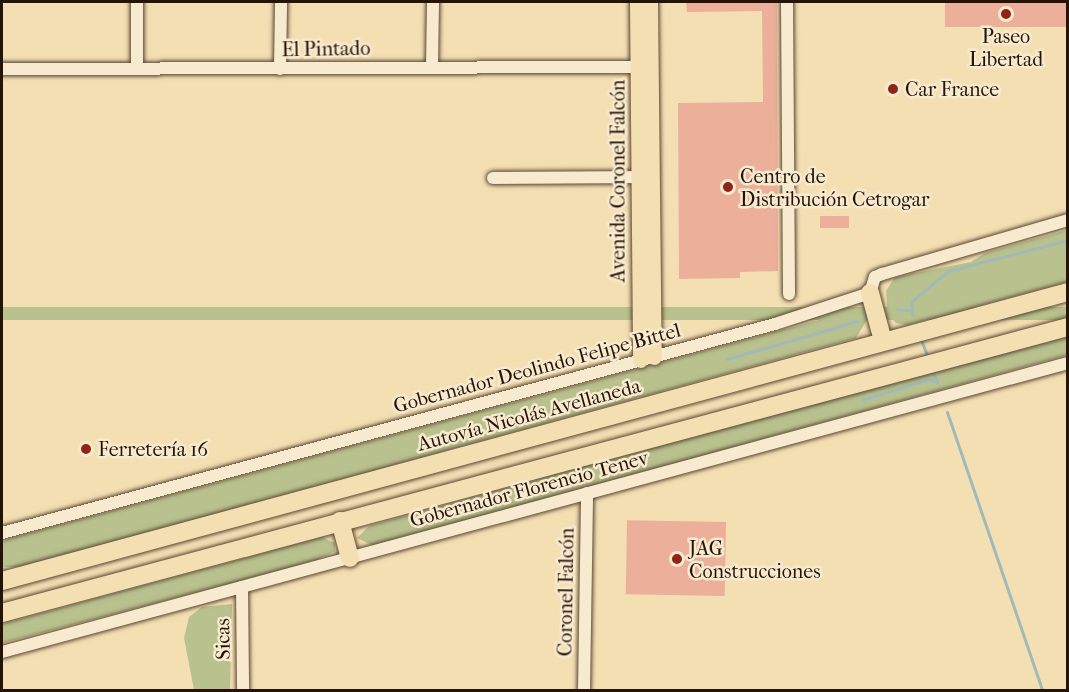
<!DOCTYPE html>
<meta charset="utf-8">
<style>
body{margin:0}
#map{position:relative;width:1069px;height:692px;overflow:hidden;background:#f4dfb3;font-family:"IM FELL French Canon",serif}
div>[style]{position:absolute}
.green>*{inset:0;background:#b9c28e;transform-origin:0 0}
.stream>*{height:3px;margin:-1.5px;padding:0 1.5px;transform-origin:1.5px;border-radius:1.5px;background:#a0bab7}
.building>*{inset:0;background:#ecaf99;transform-origin:0 0}
.roads{filter:drop-shadow(0 0 2px #594633) drop-shadow(0 0 2px #594633)}
.minor>*{height:12px;margin:-6px;padding:0 6px;transform-origin:6px;border-radius:6px;background:#f8eace}
.major>*{height:15px;margin:-7.5px;padding:0 7.5px;transform-origin:7.5px;border-radius:7.5px;background:#f4dfb3}
.highway>*{height:18px;margin:-9px;padding:0 9px;transform-origin:9px;border-radius:9px;background:#f4dfb3}
.dots>*{width:16px;height:16px;translate:-50% -50%;box-sizing:border-box;border:3px solid #f8eace;border-radius:50%}
span{translate:-50% -50%;white-space:nowrap;text-align:center;line-height:1.15;-webkit-text-stroke:5px #f8eace;paint-order:stroke}
.poi-label{font-size:20px;color:#251308}
.left{translate:0 -50%;text-align:left}
.street-label{font-size:20px;color:#251308}
.frame{position:absolute;inset:0;border:3px solid #251308;pointer-events:none}
</style>
<div id="map">
<div class="green">
<div style="clip-path:polygon(1067px 230px,1067px 282px,907px 325px,896px 323px,888px 314px,886px 291px,895px 277px,971px 262px,985px 253px)"></div>
<div style="left:1067px;top:307px;width:13px;height:1102px;rotate:90deg"></div>
<div style="clip-path:polygon(849px 312px,867px 320px,856px 338px,22px 567px,2px 567px,2px 542px,9px 539px)"></div>
<div style="clip-path:polygon(1067px 333px,1067px 355px,374px 546px,357px 538px,369px 526px)"></div>
<div style="clip-path:polygon(322px 537px,335px 543px,335px 551px,313px 562px,2px 643px,2px 624px)"></div>
<div style="clip-path:polygon(232px 604px,230px 690px,194px 690px,184px 638px,189px 617px,202px 607px)"></div>
</div>
<div class="stream">
<div style="left:897px;top:309px;width:12px;rotate:5deg"></div>
<div style="left:912px;top:315px;width:13px;rotate:-94deg"></div>
<div style="left:911px;top:302px;width:48px;rotate:-40deg"></div>
<div style="left:948px;top:271px;width:124px;rotate:-14.5deg"></div>
<div style="left:920px;top:337px;width:19px;rotate:69deg"></div>
<div style="left:727px;top:359px;width:136px;rotate:-16.2deg"></div>
<div style="left:932px;top:370px;width:13px;rotate:67deg"></div>
<div style="left:862px;top:400px;width:70px;rotate:-17.4deg"></div>
<div style="left:929px;top:379px;width:9px;rotate:21deg"></div>
<div style="left:947px;top:412px;width:294px;rotate:71.1deg"></div>
</div>
<div class="building">
<div style="clip-path:polygon(686px 2px,777px 2px,778px 271px,740px 272px,740px 278px,679px 279px,678px 103px,763px 102px,762px 11px,687px 12px)"></div>
<div style="left:945px;top:2px;width:123px;height:25px"></div>
<div style="left:820px;top:216px;width:29px;height:12px"></div>
<div style="left:726px;top:522px;width:74px;height:99px;rotate:91deg"></div>
</div>
<div class="roads">
<div class="minor">
<div style="left:137px;top:2px;width:66px;rotate:90deg"></div>
<div style="left:787px;top:2px;width:292px;rotate:89.6deg"></div>
<div style="left:432px;top:67px;width:65px;rotate:-89.1deg"></div>
<div style="left:2px;top:69px;width:645px;rotate:-0.18deg"></div>
<div style="left:280px;top:69px;width:67px;rotate:-89.1deg"></div>
<div style="left:493px;top:178px;width:152px;rotate:-0.4deg"></div>
<div style="left:2px;top:533px;width:801px;rotate:-15.13deg"></div>
<div style="left:775px;top:324px;width:100px;rotate:-18.1deg"></div>
<div style="left:870px;top:293px;width:17px;rotate:-73deg"></div>
<div style="left:875px;top:277px;width:8px;rotate:-23deg"></div>
<div style="left:882px;top:274px;width:194px;rotate:-16.2deg"></div>
<div style="left:242px;top:587px;width:103px;rotate:89.4deg"></div>
<div style="left:2px;top:652px;width:1104px;rotate:-15.17deg"></div>
<div style="left:584px;top:690px;width:197px;rotate:-89.1deg"></div>
</div>
<div class="major">
<div style="left:637px;top:2px;width:358px;rotate:89.5deg"></div>
<div style="left:650px;top:2px;width:355px;rotate:89.4deg"></div>
</div>
<div class="highway">
<div style="left:870px;top:293px;width:50px;rotate:74.8deg"></div>
<div style="left:340px;top:521px;width:38px;rotate:75deg"></div>
<div style="left:2px;top:581px;width:1104px;rotate:-15.17deg"></div>
<div style="left:2px;top:613px;width:1104px;rotate:-15.02deg"></div>
</div>
</div>
<div class="dots">
<div style="left:1006px;top:14px;background:#8f2418"></div>
<div style="left:893px;top:89px;background:#8f2418"></div>
<div style="left:728px;top:187px;background:#8f2418"></div>
<div style="left:86px;top:449px;background:#8f2418"></div>
<div style="left:677px;top:559px;background:#8f2418"></div>
</div>
<div class="poi-label">
<span style="left:1006px;top:48px">Paseo<br>Libertad</span>
<span class="left" style="left:905px;top:89px">Car France</span>
<span class="left" style="left:740px;top:188px">Centro de<br>Distribución Cetrogar</span>
<span class="left" style="left:98px;top:449px">Ferretería 16</span>
<span class="left" style="left:689px;top:560px">JAG<br>Construcciones</span>
</div>
<div class="street-label">
<span style="left:326px;top:49px;rotate:-1deg">El Pintado</span>
<span style="left:618px;top:181px;rotate:-90deg">Avenida Coronel Falcón</span>
<span style="left:537px;top:368px;rotate:-15deg">Gobernador Deolindo Felipe Bittel</span>
<span style="left:529px;top:415px;rotate:-15deg">Autovía Nicolás Avellaneda</span>
<span style="left:529px;top:489px;rotate:-15deg">Gobernador Florencio Tenev</span>
<span style="left:566px;top:592px;rotate:-89deg">Coronel Falcón</span>
<span style="left:223px;top:639px;rotate:-91deg">Sicas</span>
</div>
<div class="frame"></div>
</div>
